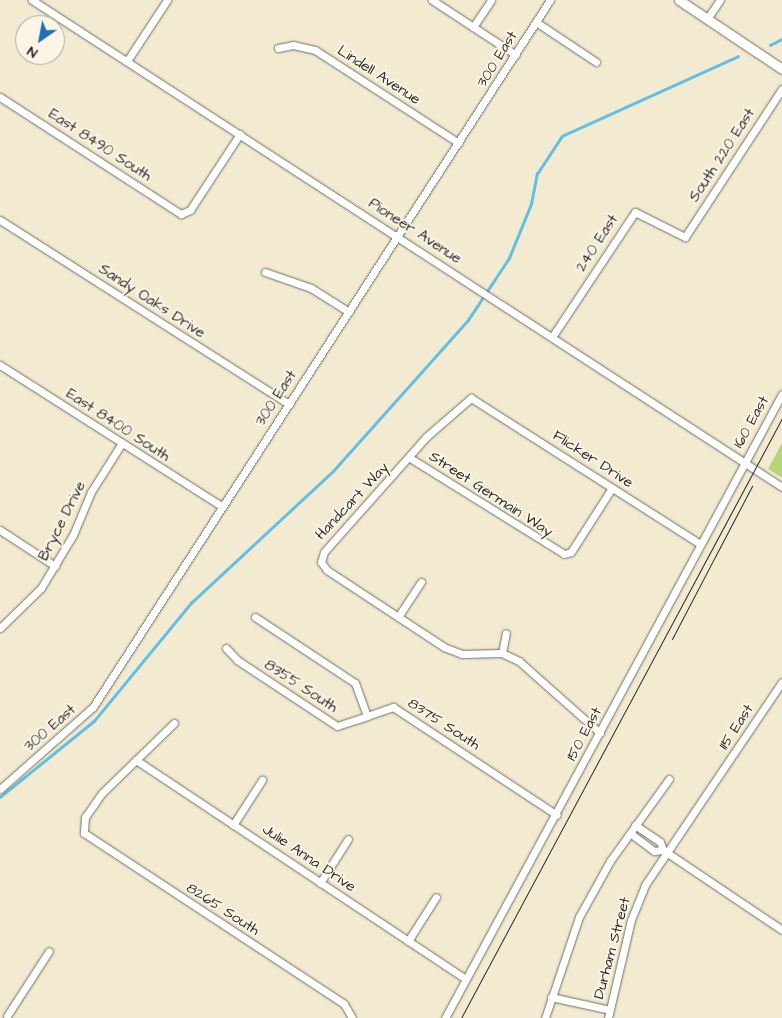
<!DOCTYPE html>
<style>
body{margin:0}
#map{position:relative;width:782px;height:1018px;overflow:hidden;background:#f3ebd1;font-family:"Architects Daughter",sans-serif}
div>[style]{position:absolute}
.green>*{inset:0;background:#b5d47b}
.stream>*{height:2.5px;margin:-1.25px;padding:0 1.25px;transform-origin:1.25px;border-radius:1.25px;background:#65bfe3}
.roads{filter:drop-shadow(0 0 1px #716e65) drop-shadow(0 0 1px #716e65)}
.street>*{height:7px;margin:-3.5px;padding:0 3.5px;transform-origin:3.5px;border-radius:3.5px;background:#fff}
.secondary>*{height:9px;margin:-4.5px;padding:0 4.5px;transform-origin:4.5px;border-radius:4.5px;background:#fff}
.tram>*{height:1px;margin:-0.5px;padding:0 0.5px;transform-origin:0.5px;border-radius:0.5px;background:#2b2b2b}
span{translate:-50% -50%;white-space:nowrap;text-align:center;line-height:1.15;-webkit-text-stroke:4px #fcf5e5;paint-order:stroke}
.street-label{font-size:15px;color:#2b2b2b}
.north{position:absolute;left:15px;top:15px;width:50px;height:50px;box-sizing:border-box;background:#fcf5e5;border:1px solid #a8a49b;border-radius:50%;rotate:213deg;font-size:14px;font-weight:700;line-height:20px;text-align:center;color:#2b2b2b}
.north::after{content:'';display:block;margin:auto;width:18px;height:22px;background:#1f6fb2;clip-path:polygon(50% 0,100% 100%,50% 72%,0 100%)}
</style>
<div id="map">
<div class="green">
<div style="clip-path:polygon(782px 443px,782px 477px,781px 477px,768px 469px)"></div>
</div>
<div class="stream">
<div style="left:770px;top:45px;width:13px;rotate:-27deg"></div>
<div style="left:0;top:797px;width:121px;rotate:-39deg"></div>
<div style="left:94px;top:721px;width:153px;rotate:-50.6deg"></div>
<div style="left:191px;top:603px;width:194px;rotate:-42.9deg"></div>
<div style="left:333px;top:471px;width:203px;rotate:-48.2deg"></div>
<div style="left:468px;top:320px;width:74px;rotate:-56.5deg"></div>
<div style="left:509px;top:258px;width:58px;rotate:-67.8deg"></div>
<div style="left:531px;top:204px;width:31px;rotate:-79deg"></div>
<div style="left:537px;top:174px;width:45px;rotate:-56.7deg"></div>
<div style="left:562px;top:136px;width:193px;rotate:-24.4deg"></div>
</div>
<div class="roads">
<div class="street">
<div style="left:32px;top:0;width:894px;rotate:33deg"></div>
<div style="left:432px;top:0;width:100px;rotate:33.2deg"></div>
<div style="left:707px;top:19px;width:23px;rotate:-56deg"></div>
<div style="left:536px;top:22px;width:72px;rotate:33.7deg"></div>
<div style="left:473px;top:27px;width:32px;rotate:-56deg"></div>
<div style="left:278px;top:48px;width:15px;rotate:-11deg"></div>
<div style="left:293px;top:45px;width:23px;rotate:13deg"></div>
<div style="left:315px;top:50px;width:171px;rotate:32.9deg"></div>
<div style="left:127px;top:61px;width:73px;rotate:-56.7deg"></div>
<div style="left:0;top:97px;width:216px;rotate:32.9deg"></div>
<div style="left:181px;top:214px;width:10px;rotate:-24deg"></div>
<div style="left:190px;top:210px;width:91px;rotate:-56.7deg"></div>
<div style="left:0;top:220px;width:343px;rotate:32.5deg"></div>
<div style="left:265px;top:272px;width:49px;rotate:19.2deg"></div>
<div style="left:311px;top:288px;width:45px;rotate:32.3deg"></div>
<div style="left:552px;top:337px;width:150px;rotate:-56.4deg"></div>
<div style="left:635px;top:212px;width:56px;rotate:26.6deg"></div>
<div style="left:685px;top:237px;width:177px;rotate:-56.8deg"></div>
<div style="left:0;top:365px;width:264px;rotate:32.5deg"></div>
<div style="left:410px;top:458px;width:181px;rotate:31.9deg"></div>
<div style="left:564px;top:554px;width:7px;rotate:-16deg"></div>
<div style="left:571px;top:552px;width:76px;rotate:-57.4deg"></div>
<div style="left:0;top:530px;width:66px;rotate:33.2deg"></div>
<div style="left:255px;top:617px;width:120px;rotate:33.4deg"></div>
<div style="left:355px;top:683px;width:35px;rotate:70deg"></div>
<div style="left:367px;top:716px;width:28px;rotate:-19deg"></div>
<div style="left:393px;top:707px;width:196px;rotate:33.4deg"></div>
<div style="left:398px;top:617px;width:42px;rotate:-56.7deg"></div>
<div style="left:0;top:628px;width:57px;rotate:-44.3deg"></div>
<div style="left:41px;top:588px;width:62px;rotate:-58.9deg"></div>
<div style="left:73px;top:535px;width:47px;rotate:-67.3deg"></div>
<div style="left:91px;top:492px;width:58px;rotate:-57.7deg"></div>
<div style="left:226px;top:648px;width:16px;rotate:47deg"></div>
<div style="left:237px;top:660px;width:120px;rotate:33.4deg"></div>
<div style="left:337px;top:726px;width:32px;rotate:-18deg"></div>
<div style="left:502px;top:653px;width:20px;rotate:-79deg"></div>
<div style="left:174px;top:723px;width:100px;rotate:135.8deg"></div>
<div style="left:102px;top:793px;width:29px;rotate:125deg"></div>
<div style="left:85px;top:817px;width:16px;rotate:94deg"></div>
<div style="left:84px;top:833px;width:311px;rotate:33.3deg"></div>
<div style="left:344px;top:1004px;width:16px;rotate:60deg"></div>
<div style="left:600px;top:733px;width:108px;rotate:-138.4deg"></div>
<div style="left:519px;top:661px;width:19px;rotate:-155deg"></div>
<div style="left:502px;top:653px;width:40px;rotate:178.6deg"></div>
<div style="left:462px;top:654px;width:19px;rotate:-159deg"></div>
<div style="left:444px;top:647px;width:140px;rotate:-146.7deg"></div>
<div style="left:327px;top:570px;width:10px;rotate:-127deg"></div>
<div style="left:321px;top:562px;width:10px;rotate:-73deg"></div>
<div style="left:324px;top:552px;width:154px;rotate:-48.4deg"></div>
<div style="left:426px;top:437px;width:60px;rotate:-40.9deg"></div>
<div style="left:471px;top:398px;width:272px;rotate:32.5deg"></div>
<div style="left:136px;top:760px;width:396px;rotate:33.6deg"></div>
<div style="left:0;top:789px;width:124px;rotate:-41.4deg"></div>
<div style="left:93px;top:707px;width:842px;rotate:-57.12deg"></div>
<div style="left:233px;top:825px;width:54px;rotate:-57.2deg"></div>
<div style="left:635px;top:825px;width:30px;rotate:34deg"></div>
<div style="left:660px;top:842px;width:9px;rotate:69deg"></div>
<div style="left:630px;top:833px;width:30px;rotate:37deg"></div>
<div style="left:654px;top:851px;width:9px;rotate:-6deg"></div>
<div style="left:663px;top:850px;width:143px;rotate:33.9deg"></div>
<div style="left:320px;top:883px;width:52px;rotate:-57.5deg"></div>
<div style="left:408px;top:941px;width:52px;rotate:-57.5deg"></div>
<div style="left:551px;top:997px;width:60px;rotate:12.4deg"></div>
<div style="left:7px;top:1016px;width:77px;rotate:-57.1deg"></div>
<div style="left:445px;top:1018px;width:709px;rotate:-61.63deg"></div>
<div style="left:545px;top:1018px;width:107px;rotate:-71.4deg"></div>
<div style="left:579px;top:917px;width:64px;rotate:-61deg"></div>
<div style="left:610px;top:861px;width:101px;rotate:-54.3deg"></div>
<div style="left:608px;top:1018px;width:101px;rotate:-76.8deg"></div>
<div style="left:631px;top:920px;width:38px;rotate:-68deg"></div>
<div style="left:645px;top:885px;width:245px;rotate:-56deg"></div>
</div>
<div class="secondary">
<div style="left:679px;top:0;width:124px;rotate:33.8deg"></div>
</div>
</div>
<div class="tram">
<div style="left:672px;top:639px;width:173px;rotate:-62.4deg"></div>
<div style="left:461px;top:1018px;width:680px;rotate:-61.85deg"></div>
</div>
<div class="street-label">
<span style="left:497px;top:59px;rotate:-58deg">300 East</span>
<span style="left:379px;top:75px;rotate:33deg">Lindell Avenue</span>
<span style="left:100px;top:145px;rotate:33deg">East 8490 South</span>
<span style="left:722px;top:155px;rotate:-57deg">South 220 East</span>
<span style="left:415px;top:231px;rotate:33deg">Pioneer Avenue</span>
<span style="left:597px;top:243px;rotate:-57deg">240 East</span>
<span style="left:152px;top:301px;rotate:33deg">Sandy Oaks Drive</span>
<span style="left:276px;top:398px;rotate:-57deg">300 East</span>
<span style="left:751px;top:422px;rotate:-61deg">160 East</span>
<span style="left:118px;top:425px;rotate:33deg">East 8400 South</span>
<span style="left:593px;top:459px;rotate:33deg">Flicker Drive</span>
<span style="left:491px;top:494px;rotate:33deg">Street Germain Way</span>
<span style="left:352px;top:501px;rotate:-47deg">Handcart Way</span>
<span style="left:62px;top:521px;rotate:-63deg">Bryce Drive</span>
<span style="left:301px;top:686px;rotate:33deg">8355 South</span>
<span style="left:444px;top:724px;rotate:33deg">8375 South</span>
<span style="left:736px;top:727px;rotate:-57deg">115 East</span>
<span style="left:50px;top:728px;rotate:-41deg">300 East</span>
<span style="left:584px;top:734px;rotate:-62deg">150 East</span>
<span style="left:309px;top:858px;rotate:34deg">Julie Anna Drive</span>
<span style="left:223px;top:909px;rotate:33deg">8265 South</span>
<span style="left:612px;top:948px;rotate:-75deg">Durham Street</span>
</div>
<div class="north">N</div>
</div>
